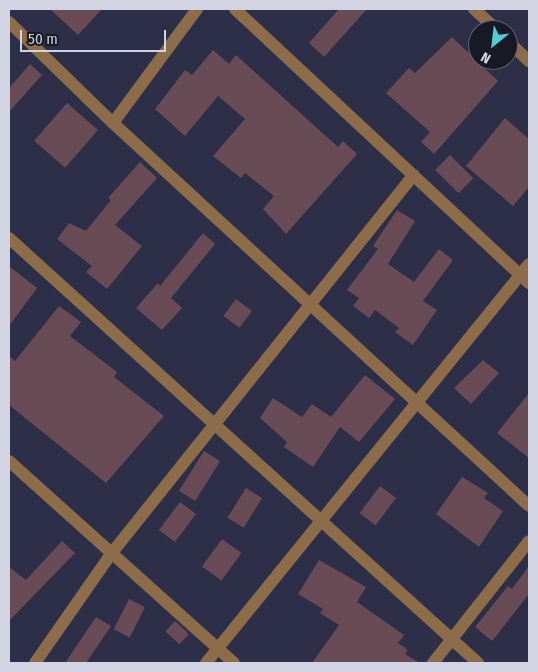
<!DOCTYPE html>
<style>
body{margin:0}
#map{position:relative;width:538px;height:672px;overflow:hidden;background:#2d2f48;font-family:"Fira Sans Condensed",sans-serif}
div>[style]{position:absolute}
.building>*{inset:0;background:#694b55;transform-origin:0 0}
.minor>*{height:12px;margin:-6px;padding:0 6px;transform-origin:6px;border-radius:6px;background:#8d6c49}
span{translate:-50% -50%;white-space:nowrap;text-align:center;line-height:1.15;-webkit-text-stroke:5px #171924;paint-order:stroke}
.frame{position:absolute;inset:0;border:10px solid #d2d4e4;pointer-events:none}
.north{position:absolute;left:468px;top:20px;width:50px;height:50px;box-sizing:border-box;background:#171924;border:1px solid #626471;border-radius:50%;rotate:209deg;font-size:14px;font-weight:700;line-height:20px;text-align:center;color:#d2d4e4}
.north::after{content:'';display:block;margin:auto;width:18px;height:22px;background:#51ccd2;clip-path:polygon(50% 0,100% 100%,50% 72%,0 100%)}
.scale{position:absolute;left:20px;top:30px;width:146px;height:22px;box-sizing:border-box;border:2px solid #d2d4e4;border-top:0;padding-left:6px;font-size:15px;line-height:18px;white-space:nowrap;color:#d2d4e4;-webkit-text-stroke:4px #171924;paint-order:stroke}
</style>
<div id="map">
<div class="building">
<div style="clip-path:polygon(50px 9px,102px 9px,78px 35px)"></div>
<div style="clip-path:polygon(339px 9px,367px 9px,324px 57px,309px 43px)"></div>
<div style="clip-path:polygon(452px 37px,498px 81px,434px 154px,421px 142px,430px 132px,386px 93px,409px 68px,415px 73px)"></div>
<div style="clip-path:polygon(213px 50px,229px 64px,236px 55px,338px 147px,343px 141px,357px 154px,286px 234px,263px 209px,274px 196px,245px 173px,241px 178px,213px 156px,245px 119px,218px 96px,185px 136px,155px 109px,185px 70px,192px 75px)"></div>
<div style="clip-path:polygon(30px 64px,42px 75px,9px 112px,9px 88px)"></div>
<div style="left:67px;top:103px;width:41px;height:50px;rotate:41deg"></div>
<div style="clip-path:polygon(505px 118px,529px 139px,529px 187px,513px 206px,466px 166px)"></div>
<div style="left:450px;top:155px;width:33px;height:21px;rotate:45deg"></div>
<div style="clip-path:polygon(140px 162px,157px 178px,115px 225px,142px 246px,107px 289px,86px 272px,92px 266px,57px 239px,69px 223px,86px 231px,111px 200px,108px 198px)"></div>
<div style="clip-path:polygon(397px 210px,415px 221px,388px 264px,414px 282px,439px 249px,453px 260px,423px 301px,437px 310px,413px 345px,395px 332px,399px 328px,375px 310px,369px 318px,353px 306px,359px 298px,347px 290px,378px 249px,373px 246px)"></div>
<div style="clip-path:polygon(203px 233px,215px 244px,171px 298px,182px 308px,162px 330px,136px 308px,158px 283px,160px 286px)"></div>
<div style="clip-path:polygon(9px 266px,37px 288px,9px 326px)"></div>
<div style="left:236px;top:299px;width:20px;height:21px;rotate:37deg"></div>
<div style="clip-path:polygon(59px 306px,81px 322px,70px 336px,117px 372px,114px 377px,164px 416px,106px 483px,9px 405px,9px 356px,15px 361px)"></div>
<div style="clip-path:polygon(483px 360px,499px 373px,471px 404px,454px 388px)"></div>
<div style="clip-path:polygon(365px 375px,395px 399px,359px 442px,340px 427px,313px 467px,284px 447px,287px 442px,260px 418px,273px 398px,302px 417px,312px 404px,331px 417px)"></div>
<div style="clip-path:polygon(529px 393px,529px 458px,497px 433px)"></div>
<div style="left:204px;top:451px;width:19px;height:47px;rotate:32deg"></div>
<div style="clip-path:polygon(462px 477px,488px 493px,484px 498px,503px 511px,479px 547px,436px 514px)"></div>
<div style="left:380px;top:486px;width:20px;height:34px;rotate:37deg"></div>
<div style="left:246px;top:488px;width:19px;height:35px;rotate:32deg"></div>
<div style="left:180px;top:502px;width:20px;height:35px;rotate:37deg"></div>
<div style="left:222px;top:539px;width:24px;height:34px;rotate:36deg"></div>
<div style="clip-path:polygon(62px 541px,75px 553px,9px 621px,9px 567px,26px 580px)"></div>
<div style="clip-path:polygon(319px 560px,366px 587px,357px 602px,404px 635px,398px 643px,408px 650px,405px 654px,420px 663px,312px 663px,339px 625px,320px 613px,323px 609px,298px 594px)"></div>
<div style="clip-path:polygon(529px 566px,529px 594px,492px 641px,475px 627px,508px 586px,512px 589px)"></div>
<div style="left:129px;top:599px;width:18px;height:34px;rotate:27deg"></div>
<div style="clip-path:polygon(96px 617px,111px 626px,86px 663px,65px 663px)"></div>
<div style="left:175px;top:621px;width:19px;height:14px;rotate:43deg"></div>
</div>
<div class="minor">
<div style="left:235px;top:9px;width:402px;rotate:43deg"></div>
<div style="left:474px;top:9px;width:31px;rotate:42deg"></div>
<div style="left:9px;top:22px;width:145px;rotate:44.2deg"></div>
<div style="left:113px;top:123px;width:565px;rotate:42.63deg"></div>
<div style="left:508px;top:41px;width:29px;rotate:44deg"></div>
<div style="left:113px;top:123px;width:142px;rotate:-53.6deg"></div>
<div style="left:9px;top:238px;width:633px;rotate:42.18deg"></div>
<div style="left:9px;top:461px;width:302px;rotate:41.9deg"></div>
<div style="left:35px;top:663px;width:133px;rotate:-55.1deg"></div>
<div style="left:111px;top:554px;width:485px;rotate:-51.4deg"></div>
<div style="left:206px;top:663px;width:513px;rotate:-51.01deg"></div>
<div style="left:433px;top:663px;width:155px;rotate:-51.8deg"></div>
</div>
<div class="frame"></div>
<div class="north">N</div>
<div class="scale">50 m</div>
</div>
